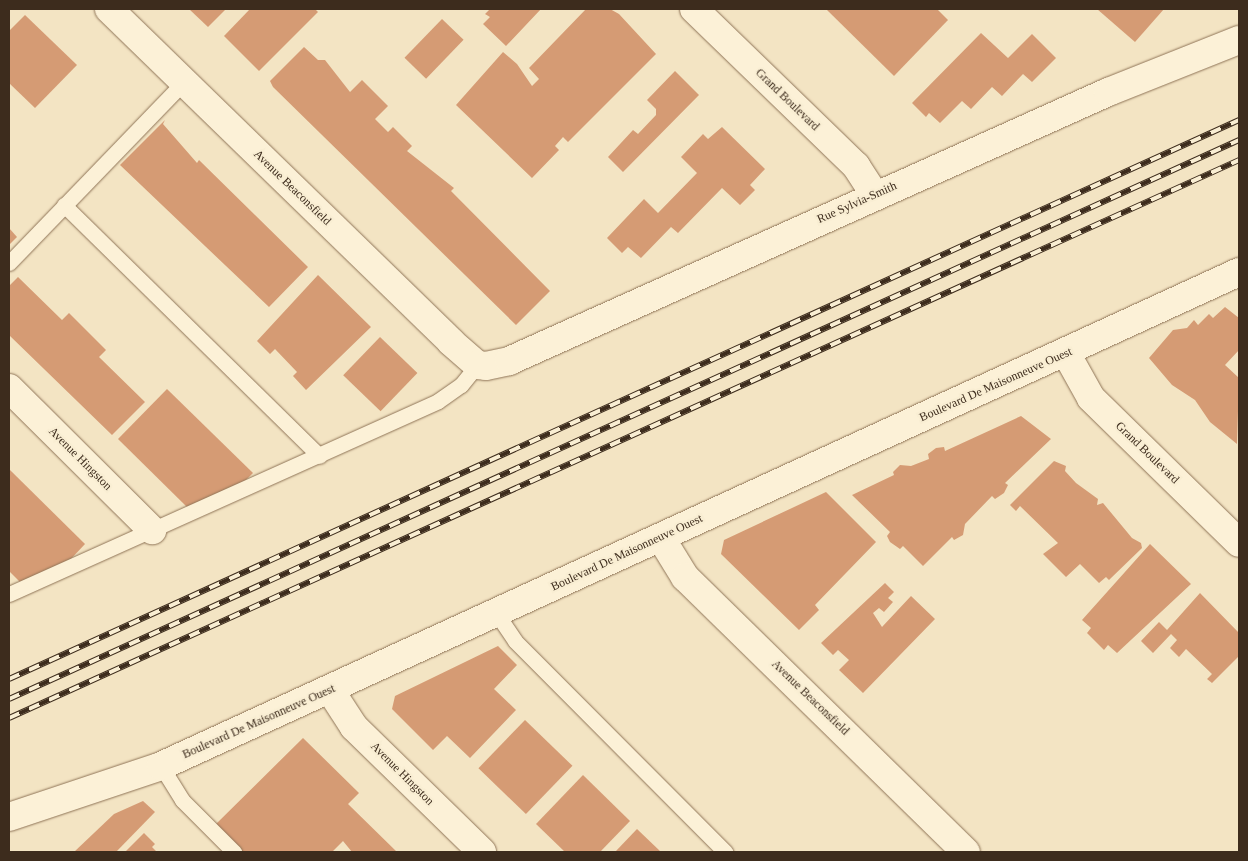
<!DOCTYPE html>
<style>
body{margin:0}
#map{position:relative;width:1248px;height:861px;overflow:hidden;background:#f3e4c3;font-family:Georgia,serif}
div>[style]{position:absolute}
.building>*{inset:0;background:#d59b74;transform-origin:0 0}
.roads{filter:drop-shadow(0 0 1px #8f7457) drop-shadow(0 0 1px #8f7457)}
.service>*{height:15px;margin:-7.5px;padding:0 7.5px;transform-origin:7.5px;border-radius:7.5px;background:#fcf1d7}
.minor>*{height:28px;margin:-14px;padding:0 14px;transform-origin:14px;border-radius:14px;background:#fcf1d7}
.tertiary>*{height:28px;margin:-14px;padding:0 14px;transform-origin:14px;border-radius:14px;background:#fcf1d7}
.rail>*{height:5.5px;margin-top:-2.75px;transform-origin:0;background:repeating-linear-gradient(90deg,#f9eed3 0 11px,#3d2c1d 0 22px);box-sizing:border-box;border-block:1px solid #3d2c1d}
span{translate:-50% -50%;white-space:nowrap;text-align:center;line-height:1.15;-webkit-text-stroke:4.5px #f9eed3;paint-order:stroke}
.street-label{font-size:12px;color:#3d2c1d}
.frame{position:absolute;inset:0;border:10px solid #3d2c1d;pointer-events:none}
</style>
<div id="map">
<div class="building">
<div style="clip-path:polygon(189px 9px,226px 9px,208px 27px)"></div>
<div style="clip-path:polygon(250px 9px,315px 9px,318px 12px,259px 71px,224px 36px)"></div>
<div style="clip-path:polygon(490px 9px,541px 9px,506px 46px,483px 24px,490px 17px,485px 14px)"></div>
<div style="clip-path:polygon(586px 9px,610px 9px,619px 14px,656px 54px,568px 142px,563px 137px,555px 146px,559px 150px,532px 178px,456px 105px,503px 52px,517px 64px,532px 86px,539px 79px,529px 68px)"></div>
<div style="clip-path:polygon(826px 9px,937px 9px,948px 20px,894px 76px)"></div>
<div style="clip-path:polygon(1097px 9px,1164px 9px,1135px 42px)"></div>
<div style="clip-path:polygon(25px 15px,77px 65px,35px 108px,9px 83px,9px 31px)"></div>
<div style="left:442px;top:19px;width:30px;height:54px;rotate:44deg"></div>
<div style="clip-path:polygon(981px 33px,1008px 58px,1032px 34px,1056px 58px,1032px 82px,1023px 74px,1002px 96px,992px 87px,971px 109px,962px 101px,940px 123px,929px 113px,926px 117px,912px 103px)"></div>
<div style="clip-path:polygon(304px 47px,318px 60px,325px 60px,350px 92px,362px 80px,388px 106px,375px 119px,388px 132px,393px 127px,412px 146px,407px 151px,454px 188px,451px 191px,550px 291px,516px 325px,273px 87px,270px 81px)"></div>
<div style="clip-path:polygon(675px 71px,699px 95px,623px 172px,608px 157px,633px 130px,638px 134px,656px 115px,656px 109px,647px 100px)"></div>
<div style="clip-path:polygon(165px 120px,163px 124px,197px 163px,199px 160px,308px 267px,269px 307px,120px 165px)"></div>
<div style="clip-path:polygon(722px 127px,765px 169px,750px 185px,755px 190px,740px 205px,722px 188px,678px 233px,671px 227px,641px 258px,628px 247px,622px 253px,607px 238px,644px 199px,658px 213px,697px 173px,681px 157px,703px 134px,708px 139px)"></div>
<div style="clip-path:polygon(9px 228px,17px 237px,9px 245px)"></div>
<div style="clip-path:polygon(318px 275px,371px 327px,306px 390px,293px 376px,297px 372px,275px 349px,270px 354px,257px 341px)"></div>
<div style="clip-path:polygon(18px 277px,62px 320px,69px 313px,106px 350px,99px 357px,145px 402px,112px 435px,9px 335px,9px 286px)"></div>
<div style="clip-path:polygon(1225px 307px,1239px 318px,1239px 350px,1225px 365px,1239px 378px,1237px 444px,1210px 422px,1195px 400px,1172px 385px,1149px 358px,1173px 330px,1187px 328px,1194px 320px,1198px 325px,1209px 314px,1213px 318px)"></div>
<div style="left:380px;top:337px;width:52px;height:53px;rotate:44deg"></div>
<div style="clip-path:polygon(167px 389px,253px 473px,241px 485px,189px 509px,118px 439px)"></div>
<div style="clip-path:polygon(1021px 416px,1051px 439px,1005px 483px,1008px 485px,1004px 493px,995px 499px,992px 496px,965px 524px,963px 535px,954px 540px,952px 537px,923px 566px,903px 546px,900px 549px,890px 542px,887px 536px,890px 532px,852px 495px,894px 475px,893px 472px,900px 465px,911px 466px,929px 459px,928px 454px,936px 448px,944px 447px,945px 451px)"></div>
<div style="clip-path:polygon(1054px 461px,1066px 466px,1065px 471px,1076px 483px,1098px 499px,1097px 505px,1103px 503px,1132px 538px,1141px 543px,1142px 548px,1109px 580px,1106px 577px,1099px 583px,1080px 564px,1066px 577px,1043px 554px,1058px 543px,1020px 506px,1016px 511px,1010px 505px)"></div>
<div style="clip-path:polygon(9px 469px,85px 544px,69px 561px,20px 582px,9px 571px)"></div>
<div style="clip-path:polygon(826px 492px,876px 542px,815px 605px,819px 610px,799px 630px,721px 554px,724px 540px)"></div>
<div style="clip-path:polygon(1150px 544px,1191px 584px,1117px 653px,1108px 645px,1104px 650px,1087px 633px,1091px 628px,1082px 620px)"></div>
<div style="clip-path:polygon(885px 583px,894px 592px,888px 598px,893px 602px,884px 612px,879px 608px,873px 613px,882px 627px,911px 596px,935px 619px,863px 693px,839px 670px,849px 660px,838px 650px,833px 655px,821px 643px)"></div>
<div style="clip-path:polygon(1200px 593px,1239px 633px,1239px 656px,1212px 683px,1207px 679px,1212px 674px,1186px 649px,1179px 657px,1170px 648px,1177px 640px,1171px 634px,1153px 653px,1141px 641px,1159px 622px,1167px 630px)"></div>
<div style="clip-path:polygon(498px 646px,517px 665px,494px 689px,516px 710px,470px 758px,447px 736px,433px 750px,392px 709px,395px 696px)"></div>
<div style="left:525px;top:720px;width:66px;height:67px;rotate:44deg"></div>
<div style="clip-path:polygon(303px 738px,359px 793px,348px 804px,397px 852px,352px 852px,343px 841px,332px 852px,242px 852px,215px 825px)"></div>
<div style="clip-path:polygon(583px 775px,630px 821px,600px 852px,565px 852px,536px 824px)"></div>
<div style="clip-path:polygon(143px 801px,155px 812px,116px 852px,74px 852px,114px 814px)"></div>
<div style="clip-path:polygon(637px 829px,661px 852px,615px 852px)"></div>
<div style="clip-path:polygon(144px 833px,155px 844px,152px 847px,157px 852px,125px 852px)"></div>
</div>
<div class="roads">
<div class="service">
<div style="left:64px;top:205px;width:358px;rotate:44.5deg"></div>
<div style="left:9px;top:263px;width:252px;rotate:-46deg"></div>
<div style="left:9px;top:594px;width:470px;rotate:-24.2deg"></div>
<div style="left:438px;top:401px;width:28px;rotate:-35deg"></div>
<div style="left:461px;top:385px;width:26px;rotate:-51deg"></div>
<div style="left:497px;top:614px;width:32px;rotate:56deg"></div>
<div style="left:515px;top:641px;width:298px;rotate:45.1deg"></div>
<div style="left:161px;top:766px;width:40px;rotate:58deg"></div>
<div style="left:182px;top:800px;width:74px;rotate:45deg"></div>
</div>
<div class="minor">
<div style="left:109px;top:9px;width:477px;rotate:44.2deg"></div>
<div style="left:451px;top:342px;width:35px;rotate:41deg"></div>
<div style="left:477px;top:365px;width:9px;rotate:6deg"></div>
<div style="left:486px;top:366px;width:24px;rotate:-12deg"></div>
<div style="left:509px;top:361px;width:657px;rotate:-24.18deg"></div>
<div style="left:1108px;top:92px;width:141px;rotate:-21.7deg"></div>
<div style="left:694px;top:9px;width:226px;rotate:44.1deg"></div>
<div style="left:856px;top:166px;width:35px;rotate:57deg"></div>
<div style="left:1066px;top:353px;width:51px;rotate:60.9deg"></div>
<div style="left:1091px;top:398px;width:207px;rotate:44.4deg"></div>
<div style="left:9px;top:388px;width:202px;rotate:44.8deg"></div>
<div style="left:661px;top:538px;width:46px;rotate:58.4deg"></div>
<div style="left:685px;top:577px;width:393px;rotate:44.4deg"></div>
<div style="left:330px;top:690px;width:44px;rotate:57deg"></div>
<div style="left:354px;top:727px;width:179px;rotate:44.3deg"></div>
</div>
<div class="tertiary">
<div style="left:9px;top:817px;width:160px;rotate:-18.5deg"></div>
<div style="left:161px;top:766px;width:1186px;rotate:-24.62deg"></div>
</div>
</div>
<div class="rail">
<div style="left:9px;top:679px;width:1351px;rotate:-24.44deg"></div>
<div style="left:9px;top:699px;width:1351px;rotate:-24.44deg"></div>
<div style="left:9px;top:718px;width:1351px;rotate:-24.4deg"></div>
</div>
<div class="street-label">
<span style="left:787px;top:100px;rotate:44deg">Grand Boulevard</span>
<span style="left:292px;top:188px;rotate:44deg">Avenue Beaconsfield</span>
<span style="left:857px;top:203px;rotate:-24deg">Rue Sylvia-Smith</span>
<span style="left:996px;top:385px;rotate:-24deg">Boulevard De Maisonneuve Ouest</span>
<span style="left:1147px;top:453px;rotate:44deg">Grand Boulevard</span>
<span style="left:80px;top:459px;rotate:45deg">Avenue Hingston</span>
<span style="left:627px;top:553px;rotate:-25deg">Boulevard De Maisonneuve Ouest</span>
<span style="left:810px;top:698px;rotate:44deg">Avenue Beaconsfield</span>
<span style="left:259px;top:722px;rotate:-24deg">Boulevard De Maisonneuve Ouest</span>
<span style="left:402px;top:774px;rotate:45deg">Avenue Hingston</span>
</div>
<div class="frame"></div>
</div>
